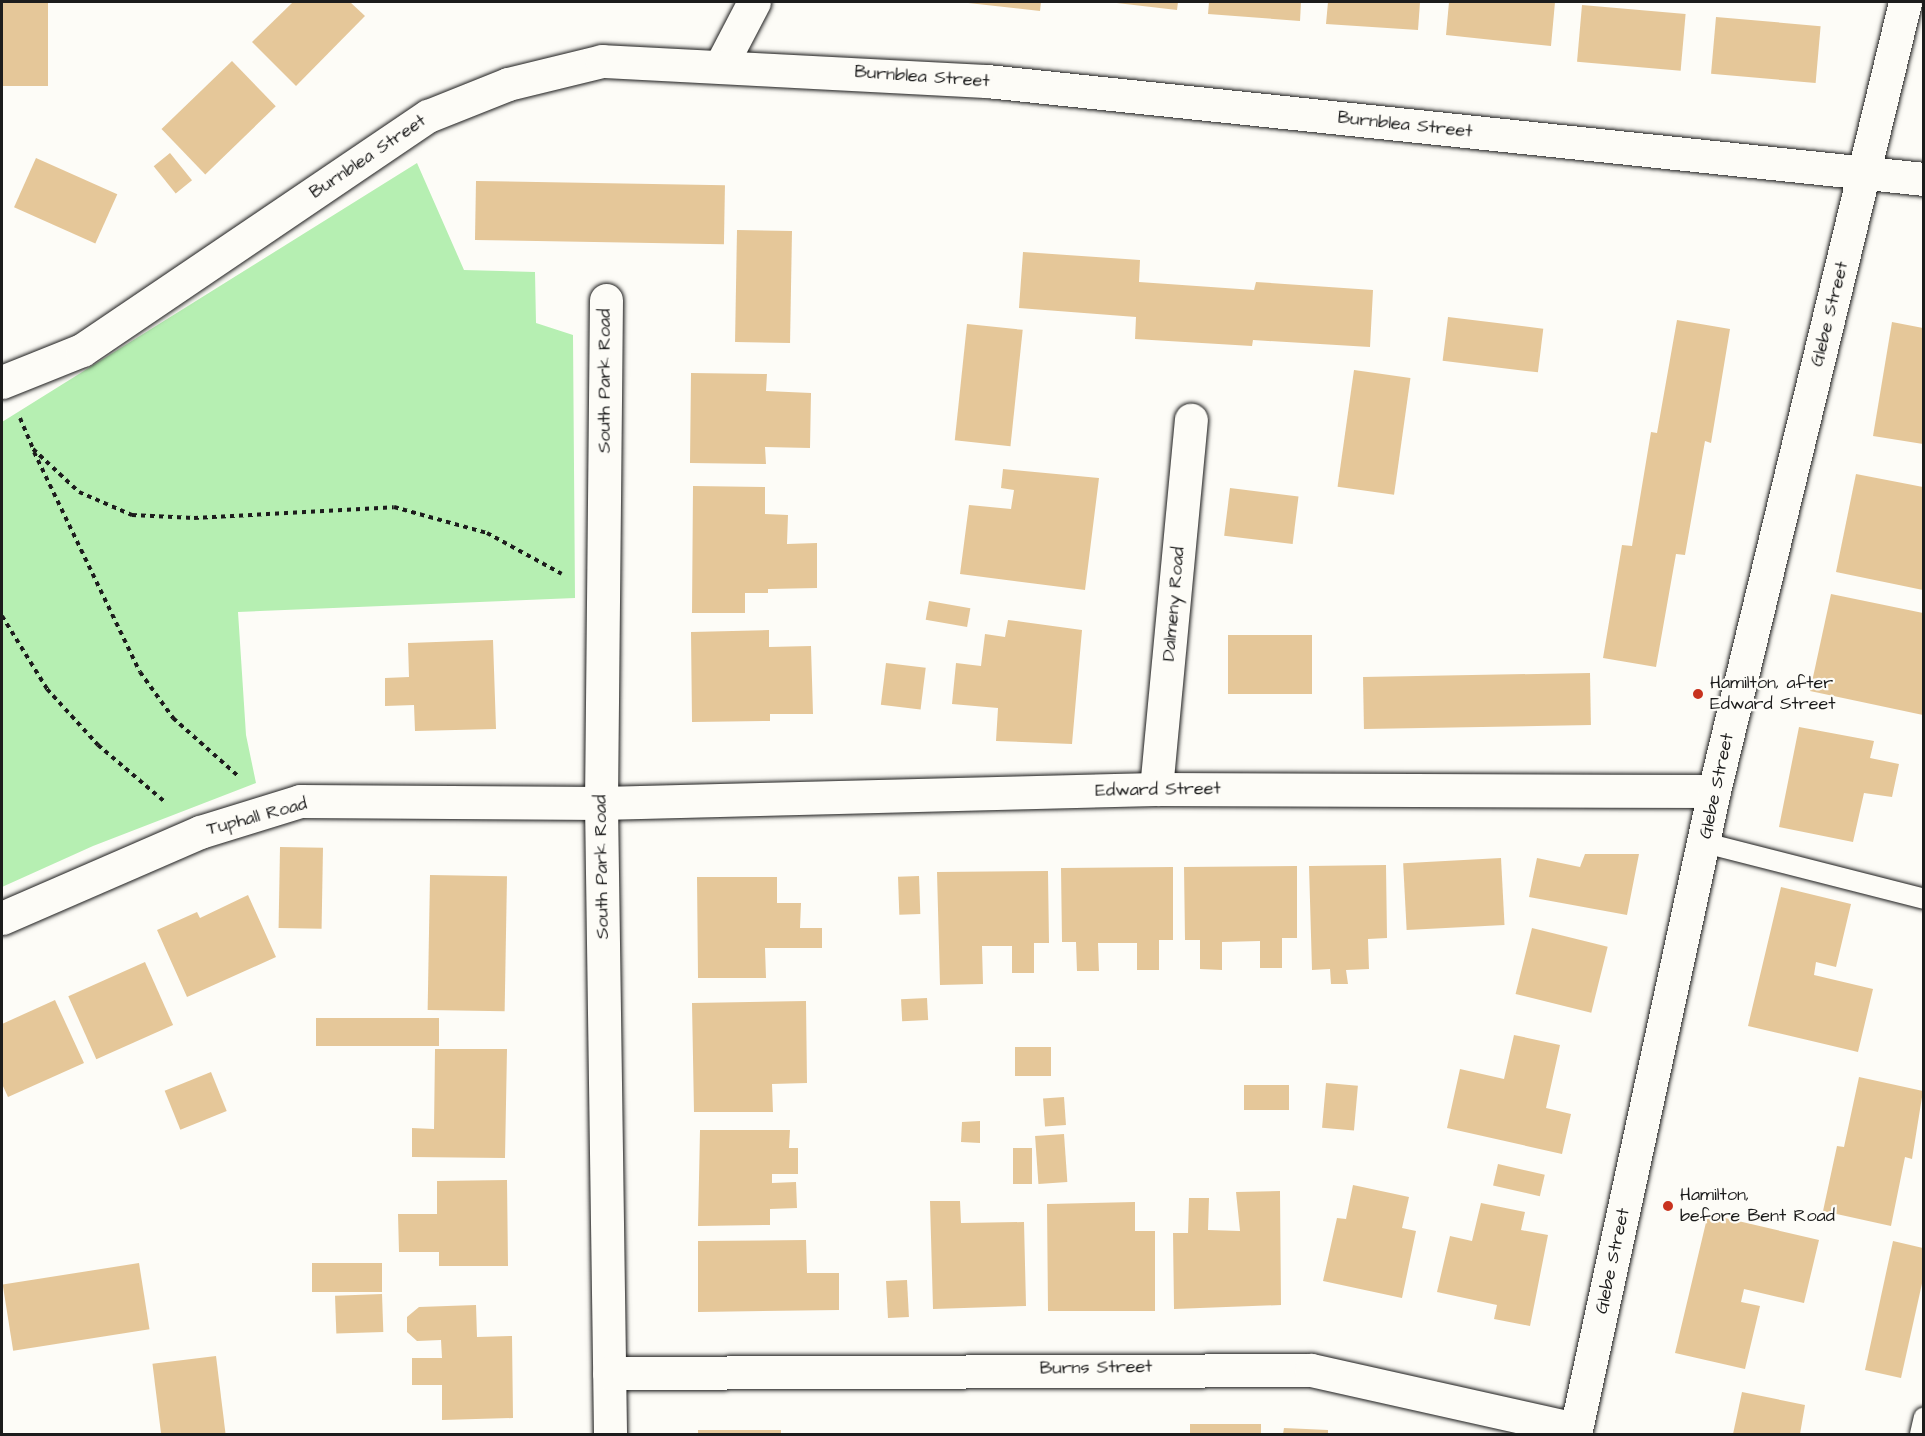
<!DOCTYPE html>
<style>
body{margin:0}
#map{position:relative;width:1925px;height:1436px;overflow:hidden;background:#fdfcf7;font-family:"Architects Daughter",sans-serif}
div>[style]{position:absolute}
.green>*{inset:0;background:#b6efb2}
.building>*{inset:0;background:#e5c799;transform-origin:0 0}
.path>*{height:4px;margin-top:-2px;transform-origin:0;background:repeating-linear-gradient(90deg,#1c1c1c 0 4.5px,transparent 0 9px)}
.roads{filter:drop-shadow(0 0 2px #1c1c1c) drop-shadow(0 0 2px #1c1c1c)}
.service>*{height:20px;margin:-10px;padding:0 10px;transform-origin:10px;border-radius:10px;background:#fdfcf7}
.minor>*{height:33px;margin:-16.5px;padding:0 16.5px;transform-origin:16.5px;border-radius:16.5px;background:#fdfcf7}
.dots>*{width:16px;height:16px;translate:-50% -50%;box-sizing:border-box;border:3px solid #fdfcf7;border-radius:50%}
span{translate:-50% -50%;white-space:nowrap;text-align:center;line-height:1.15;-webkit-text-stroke:4.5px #fdfcf7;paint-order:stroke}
.street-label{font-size:18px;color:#1c1c1c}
.poi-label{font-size:18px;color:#1c1c1c}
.left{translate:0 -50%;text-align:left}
.frame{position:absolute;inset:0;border:3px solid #1c1c1c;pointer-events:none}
</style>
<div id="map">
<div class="green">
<div style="clip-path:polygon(417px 163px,464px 270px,535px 272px,536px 323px,573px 335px,575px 598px,238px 612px,246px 735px,256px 783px,93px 846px,2px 887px,2px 422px)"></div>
</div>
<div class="building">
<div style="left:2px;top:2px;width:46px;height:84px"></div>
<div style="clip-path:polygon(293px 2px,350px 2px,365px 16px,296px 86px,252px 42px)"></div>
<div style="clip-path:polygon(959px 2px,1041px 2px,1040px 11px)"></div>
<div style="clip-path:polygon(1108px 2px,1178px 2px,1177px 10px)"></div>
<div style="clip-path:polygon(1209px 2px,1301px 2px,1300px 21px,1208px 14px)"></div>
<div style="clip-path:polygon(1328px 2px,1420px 2px,1418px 30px,1326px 24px)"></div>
<div style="clip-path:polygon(1449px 2px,1555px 2px,1551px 46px,1446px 35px)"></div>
<div style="left:1582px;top:5px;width:104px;height:57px;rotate:5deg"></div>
<div style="left:1716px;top:17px;width:105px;height:57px;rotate:5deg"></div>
<div style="left:232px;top:61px;width:63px;height:98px;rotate:46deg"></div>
<div style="left:170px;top:153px;width:35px;height:21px;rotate:51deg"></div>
<div style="left:36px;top:158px;width:89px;height:54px;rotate:24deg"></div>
<div style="left:476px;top:181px;width:249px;height:59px;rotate:1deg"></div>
<div style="left:737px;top:230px;width:55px;height:112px;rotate:1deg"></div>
<div style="clip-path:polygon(1023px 252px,1140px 260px,1139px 282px,1254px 290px,1256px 282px,1373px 290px,1370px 347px,1253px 340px,1252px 346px,1135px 339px,1136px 317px,1019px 308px)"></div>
<div style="left:1448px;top:317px;width:96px;height:44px;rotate:7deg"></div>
<div style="clip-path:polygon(1677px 320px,1730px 329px,1711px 443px,1705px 441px,1685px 555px,1676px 554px,1656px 667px,1603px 658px,1622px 545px,1632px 546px,1651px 432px,1657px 433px)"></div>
<div style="clip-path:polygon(1892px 322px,1923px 328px,1923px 444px,1873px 436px)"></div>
<div style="left:967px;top:324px;width:56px;height:117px;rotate:6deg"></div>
<div style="left:1354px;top:370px;width:57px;height:118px;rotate:8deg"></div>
<div style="clip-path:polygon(691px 373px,767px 374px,766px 391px,811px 393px,810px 448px,765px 447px,766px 464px,690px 463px)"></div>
<div style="clip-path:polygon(1003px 469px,1099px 478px,1085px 590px,960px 574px,969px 505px,1011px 509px,1014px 490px,1001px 488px)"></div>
<div style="clip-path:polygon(1856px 474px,1923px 487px,1923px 590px,1836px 572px)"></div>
<div style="clip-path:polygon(693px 486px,765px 487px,765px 514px,788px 515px,787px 544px,817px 543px,817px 588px,768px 589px,768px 593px,745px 593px,745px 613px,692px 613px)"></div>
<div style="left:1230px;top:488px;width:69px;height:48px;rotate:7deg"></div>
<div style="clip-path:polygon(1831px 594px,1923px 613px,1923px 715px,1810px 691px)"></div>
<div style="left:929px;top:601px;width:42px;height:19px;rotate:10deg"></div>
<div style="clip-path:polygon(1008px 620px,1082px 630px,1072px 744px,996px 741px,998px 708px,952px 704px,956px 663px,981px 666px,985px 634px,1005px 637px)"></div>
<div style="clip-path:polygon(769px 630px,769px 647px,811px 646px,813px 714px,770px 714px,770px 721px,692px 722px,691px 632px)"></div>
<div style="left:1312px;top:635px;width:59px;height:84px;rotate:90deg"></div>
<div style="clip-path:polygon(493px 640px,496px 729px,415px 731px,414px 705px,385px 706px,385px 678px,409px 677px,408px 643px)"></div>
<div style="left:886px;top:663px;width:40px;height:42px;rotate:7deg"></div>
<div style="left:1590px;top:673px;width:52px;height:227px;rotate:89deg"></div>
<div style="clip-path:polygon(1799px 727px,1874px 741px,1870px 758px,1899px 764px,1892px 797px,1864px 793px,1853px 842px,1779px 827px)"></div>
<div style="left:280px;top:847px;width:43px;height:81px;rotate:1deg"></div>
<div style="clip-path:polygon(1585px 854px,1639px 854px,1627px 915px,1529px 897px,1537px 858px,1580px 867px)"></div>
<div style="left:1501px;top:858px;width:67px;height:98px;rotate:87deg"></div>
<div style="clip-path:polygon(1386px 865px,1387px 938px,1368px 939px,1369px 969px,1346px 970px,1348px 984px,1331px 984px,1330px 969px,1312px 970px,1309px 866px)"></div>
<div style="clip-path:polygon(1297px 866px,1297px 938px,1282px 938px,1282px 968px,1260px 968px,1260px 941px,1222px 942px,1222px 970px,1200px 969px,1200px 940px,1185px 940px,1184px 867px)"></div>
<div style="clip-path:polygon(1173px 867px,1173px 940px,1159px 940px,1159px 970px,1137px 970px,1137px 943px,1098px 943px,1099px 971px,1077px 971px,1076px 942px,1062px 942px,1061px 868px)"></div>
<div style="clip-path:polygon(1048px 871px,1049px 943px,1034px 943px,1034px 973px,1012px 973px,1012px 946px,982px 946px,983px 984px,940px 985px,937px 872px)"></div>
<div style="left:430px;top:875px;width:77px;height:135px;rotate:1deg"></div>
<div style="left:919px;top:876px;width:38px;height:21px;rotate:88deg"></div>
<div style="clip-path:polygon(697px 877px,777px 877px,777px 903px,801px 903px,800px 928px,822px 928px,822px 948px,765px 948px,766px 978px,698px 978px)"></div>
<div style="clip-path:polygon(1781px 887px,1851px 904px,1836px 967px,1816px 962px,1814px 975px,1873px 989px,1858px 1052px,1748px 1026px)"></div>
<div style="clip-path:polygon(248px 895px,276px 957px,187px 997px,157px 930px,197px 912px,200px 918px)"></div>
<div style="left:1532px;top:928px;width:78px;height:68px;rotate:14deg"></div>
<div style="left:145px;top:962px;width:69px;height:84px;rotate:66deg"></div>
<div style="left:927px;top:998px;width:22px;height:26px;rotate:87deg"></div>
<div style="clip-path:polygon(55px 1000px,84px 1063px,8px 1097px,2px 1084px,2px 1024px)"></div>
<div style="clip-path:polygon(806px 1001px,807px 1083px,772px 1084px,773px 1112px,694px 1112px,692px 1003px)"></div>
<div style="left:316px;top:1018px;width:123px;height:28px"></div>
<div style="clip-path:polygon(1514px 1035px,1560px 1045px,1546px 1108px,1571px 1114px,1562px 1154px,1447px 1128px,1460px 1069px,1504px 1079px)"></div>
<div style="left:1015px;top:1047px;width:36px;height:29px"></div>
<div style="clip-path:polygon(435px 1049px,507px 1049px,505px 1158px,412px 1157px,412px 1128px,434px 1129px)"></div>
<div style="left:211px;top:1072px;width:42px;height:50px;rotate:68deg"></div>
<div style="clip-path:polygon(1859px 1077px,1923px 1091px,1912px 1159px,1905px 1157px,1891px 1226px,1823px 1211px,1837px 1146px,1844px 1147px)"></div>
<div style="left:1326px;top:1083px;width:32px;height:45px;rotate:5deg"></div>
<div style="left:1244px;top:1085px;width:45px;height:25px"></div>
<div style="left:1064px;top:1097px;width:28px;height:21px;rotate:86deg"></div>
<div style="clip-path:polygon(980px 1121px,980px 1143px,961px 1142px,962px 1122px)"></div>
<div style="clip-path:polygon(700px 1130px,790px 1130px,789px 1148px,798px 1148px,798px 1174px,772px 1174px,772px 1183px,796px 1182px,797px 1208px,770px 1209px,770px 1225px,698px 1226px)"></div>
<div style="left:1064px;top:1134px;width:48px;height:29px;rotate:86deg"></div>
<div style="left:1013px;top:1148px;width:19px;height:36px"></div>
<div style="left:1498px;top:1164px;width:48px;height:22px;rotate:13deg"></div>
<div style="clip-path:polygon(507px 1180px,508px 1266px,439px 1266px,439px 1252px,399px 1252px,398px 1214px,437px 1214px,437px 1181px)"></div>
<div style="clip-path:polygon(1353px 1185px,1409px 1197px,1402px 1228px,1416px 1231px,1402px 1298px,1323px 1281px,1337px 1218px,1346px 1219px)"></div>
<div style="clip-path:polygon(1280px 1191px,1281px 1305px,1174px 1309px,1173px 1233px,1188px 1233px,1189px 1198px,1209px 1198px,1208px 1230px,1240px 1231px,1236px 1192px)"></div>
<div style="clip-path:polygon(930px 1201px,960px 1201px,961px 1223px,1024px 1222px,1026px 1306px,933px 1309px)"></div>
<div style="clip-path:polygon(1135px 1202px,1135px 1231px,1155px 1231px,1155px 1311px,1048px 1311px,1047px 1204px)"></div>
<div style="clip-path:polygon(1481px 1203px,1525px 1212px,1521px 1230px,1548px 1235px,1530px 1326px,1494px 1319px,1497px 1305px,1437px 1292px,1450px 1236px,1472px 1241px)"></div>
<div style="clip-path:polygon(1708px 1214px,1819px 1240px,1804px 1303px,1744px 1289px,1741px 1302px,1760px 1306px,1745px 1369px,1675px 1353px)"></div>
<div style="clip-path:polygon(806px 1240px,807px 1273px,839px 1273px,839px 1310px,698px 1312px,698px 1241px)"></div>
<div style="clip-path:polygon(1893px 1241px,1923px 1248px,1923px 1279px,1901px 1378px,1865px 1370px)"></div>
<div style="left:139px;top:1263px;width:67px;height:138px;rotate:81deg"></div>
<div style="left:312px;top:1263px;width:70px;height:29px"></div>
<div style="left:907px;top:1280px;width:37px;height:21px;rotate:87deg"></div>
<div style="left:382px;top:1294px;width:38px;height:47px;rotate:88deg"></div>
<div style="clip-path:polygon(476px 1305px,477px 1337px,512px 1336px,513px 1418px,442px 1420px,442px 1385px,412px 1385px,412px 1358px,442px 1358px,441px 1340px,417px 1341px,407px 1332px,407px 1317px,419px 1307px)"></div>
<div style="left:216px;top:1356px;width:79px;height:64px;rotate:83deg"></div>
<div style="clip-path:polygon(1742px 1392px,1805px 1405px,1800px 1434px,1733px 1434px)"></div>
<div style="left:1190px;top:1424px;width:71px;height:10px"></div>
<div style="clip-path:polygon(1284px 1428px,1328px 1430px,1328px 1434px,1283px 1434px)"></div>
<div style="left:698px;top:1430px;width:83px;height:4px"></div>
</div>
<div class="path">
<div style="left:20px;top:418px;width:34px;rotate:67deg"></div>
<div style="left:33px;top:449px;width:63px;rotate:43.1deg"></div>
<div style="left:79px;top:492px;width:58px;rotate:23.5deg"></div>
<div style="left:132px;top:515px;width:62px;rotate:2.8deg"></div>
<div style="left:194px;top:518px;width:200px;rotate:-3.1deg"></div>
<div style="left:394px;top:507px;width:97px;rotate:15.6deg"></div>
<div style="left:487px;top:533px;width:85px;rotate:28.7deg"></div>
<div style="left:34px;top:452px;width:244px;rotate:64.3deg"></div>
<div style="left:140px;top:672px;width:57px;rotate:54.3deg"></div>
<div style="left:173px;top:718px;width:87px;rotate:41.7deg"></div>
<div style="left:2px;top:616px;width:86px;rotate:58.3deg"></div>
<div style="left:47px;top:689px;width:76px;rotate:47.7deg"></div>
<div style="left:98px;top:745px;width:88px;rotate:40.4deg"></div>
</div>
<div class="roads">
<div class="service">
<div style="left:1705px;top:843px;width:226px;rotate:14.3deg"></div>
<div style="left:1920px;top:1434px;width:17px;rotate:-77deg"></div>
</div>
<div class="minor">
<div style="left:721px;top:65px;width:71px;rotate:-62.4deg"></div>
<div style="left:606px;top:300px;width:503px;rotate:90.57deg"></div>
<div style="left:601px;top:803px;width:631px;rotate:89.18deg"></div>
<div style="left:2px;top:382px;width:86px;rotate:-21.8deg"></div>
<div style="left:82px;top:350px;width:418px;rotate:-34.1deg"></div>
<div style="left:428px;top:116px;width:86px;rotate:-21.8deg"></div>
<div style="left:508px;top:84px;width:97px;rotate:-13.7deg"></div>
<div style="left:602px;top:61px;width:386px;rotate:3deg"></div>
<div style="left:987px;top:81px;width:942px;rotate:5.97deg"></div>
<div style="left:1156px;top:789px;width:371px;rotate:-84.6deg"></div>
<div style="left:2px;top:918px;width:216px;rotate:-23.5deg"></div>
<div style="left:200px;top:832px;width:105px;rotate:-17.2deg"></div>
<div style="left:300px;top:801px;width:301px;rotate:0.4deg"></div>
<div style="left:601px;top:803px;width:555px;rotate:-1.44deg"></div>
<div style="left:1156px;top:789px;width:558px;rotate:0.21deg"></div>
<div style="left:609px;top:1373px;width:702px;rotate:-0.24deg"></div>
<div style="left:1311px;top:1370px;width:271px;rotate:12.6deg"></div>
<div style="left:1575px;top:1434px;width:658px;rotate:-77.8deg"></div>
<div style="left:1714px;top:791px;width:812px;rotate:-76.39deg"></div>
</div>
</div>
<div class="dots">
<div style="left:1698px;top:694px;background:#c8321e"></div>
<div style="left:1668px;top:1206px;background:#c8321e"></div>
</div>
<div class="street-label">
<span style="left:922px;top:77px;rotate:4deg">Burnblea Street</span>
<span style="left:1405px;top:125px;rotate:6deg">Burnblea Street</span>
<span style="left:368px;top:157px;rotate:-34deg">Burnblea Street</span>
<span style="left:1830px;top:314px;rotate:-76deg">Glebe Street</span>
<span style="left:605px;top:381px;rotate:-90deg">South Park Road</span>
<span style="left:1174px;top:604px;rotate:-85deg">Dalmeny Road</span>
<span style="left:1717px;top:786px;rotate:-78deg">Glebe Street</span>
<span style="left:1158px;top:790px;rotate:-1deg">Edward Street</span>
<span style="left:257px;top:817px;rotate:-15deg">Tuphall Road</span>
<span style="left:602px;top:867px;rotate:-91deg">South Park Road</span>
<span style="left:1613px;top:1261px;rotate:-78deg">Glebe Street</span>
<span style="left:1096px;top:1368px;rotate:-1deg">Burns Street</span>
</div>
<div class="poi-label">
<span class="left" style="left:1710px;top:694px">Hamilton, after<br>Edward Street</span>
<span class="left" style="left:1680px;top:1206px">Hamilton,<br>before Bent Road</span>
</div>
<div class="frame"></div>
</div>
